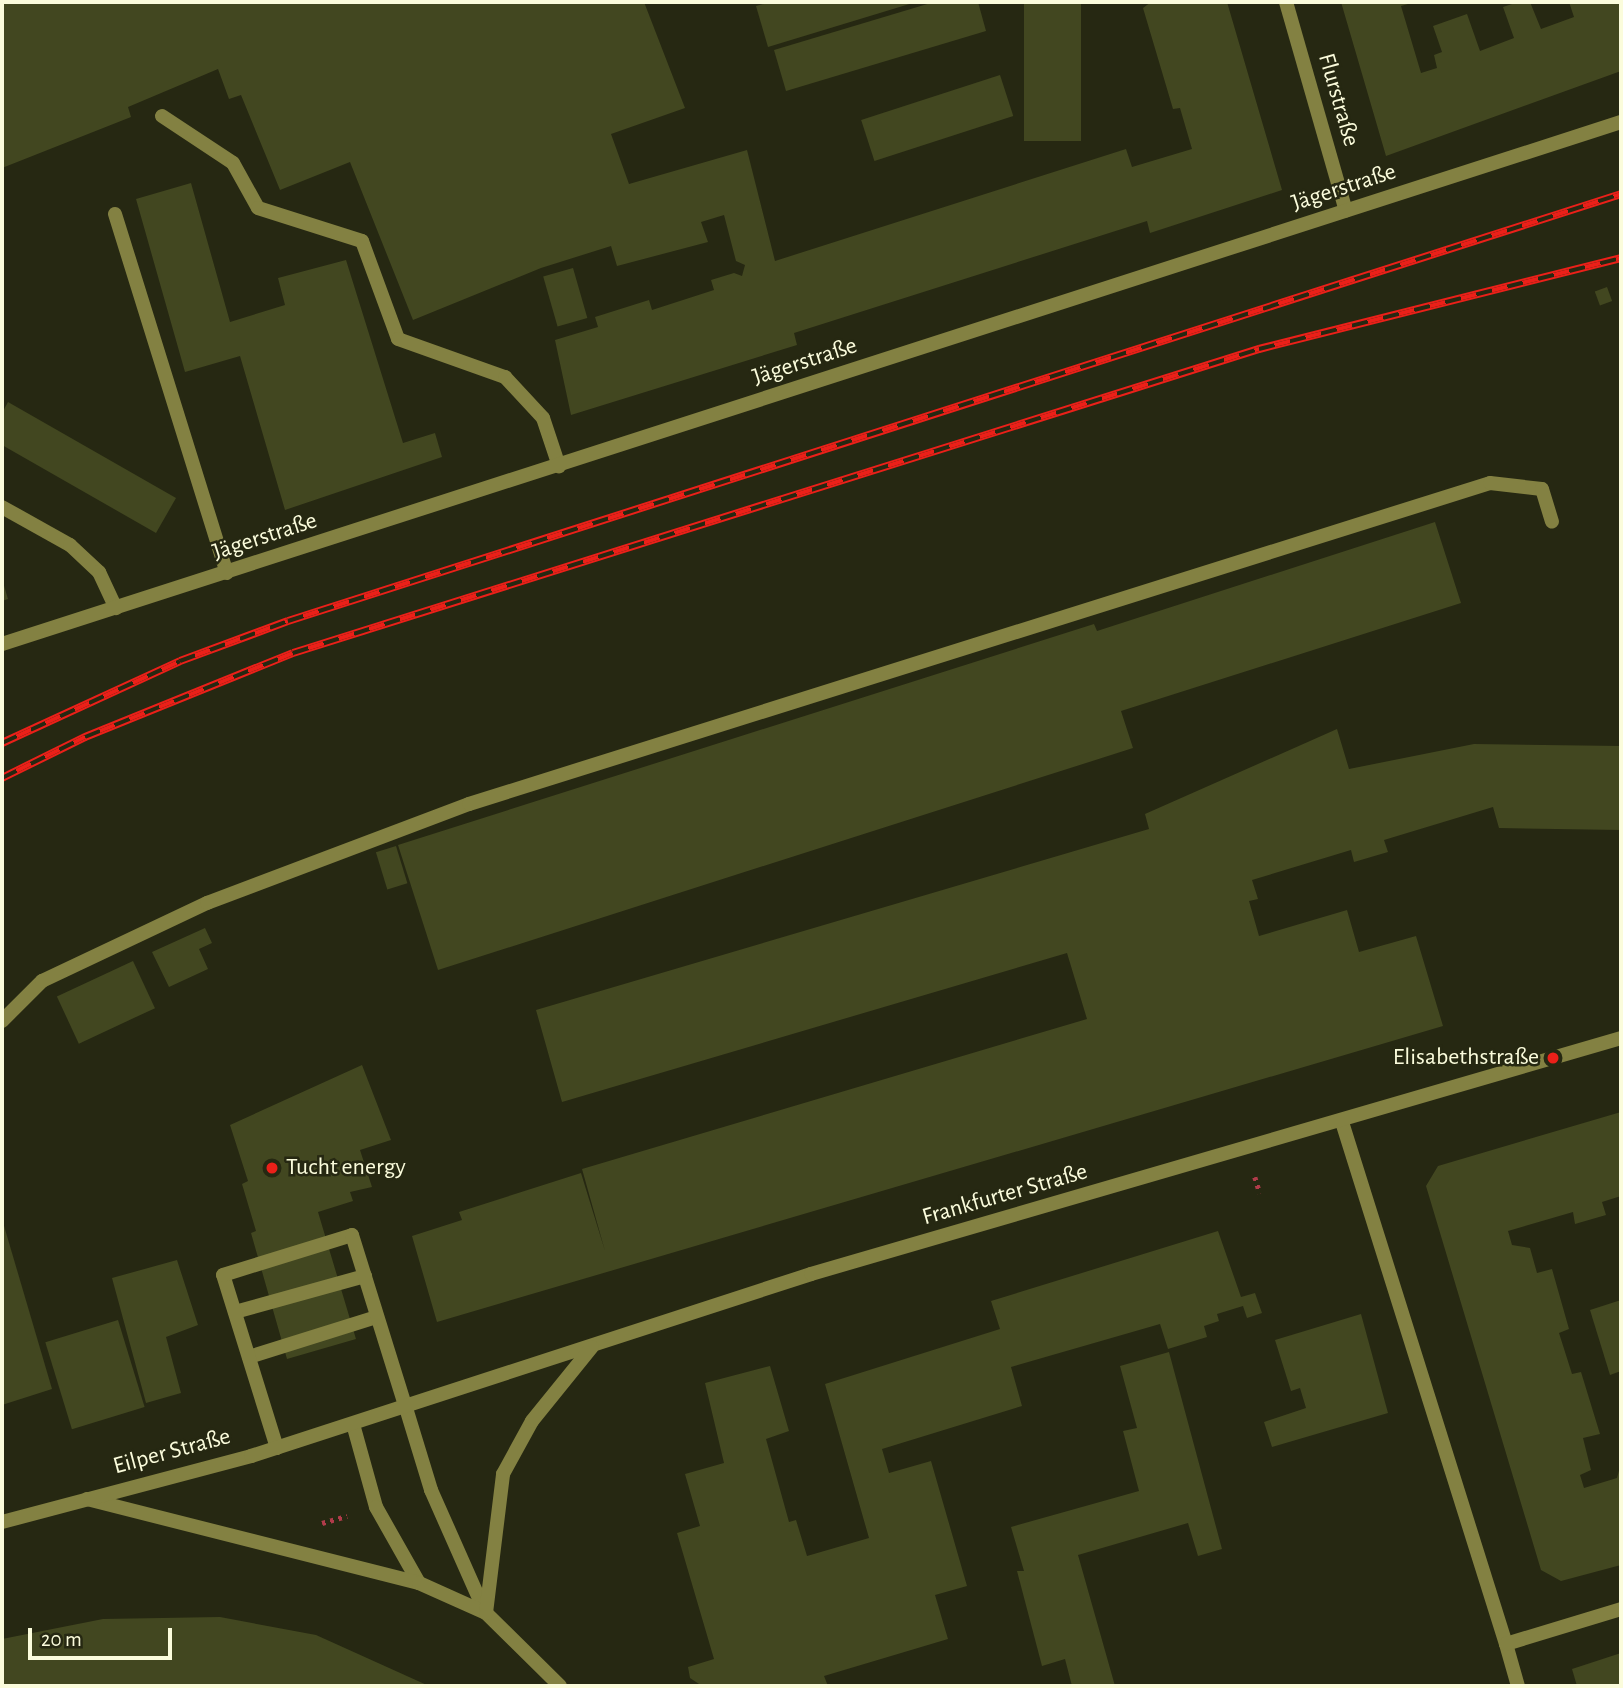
<!DOCTYPE html>
<meta charset="utf-8">
<style>
body{margin:0}
#map{position:relative;width:1623px;height:1688px;overflow:hidden;background:#262812;font-family:"Alegreya Sans",sans-serif}
div>[style]{position:absolute}
.building>*{inset:0;background:#424720;transform-origin:0 0}
.path>*{height:4.5px;margin-top:-2.25px;transform-origin:0;background:repeating-linear-gradient(90deg,#b13b4a 0 3.5px,transparent 0 8.5px)}
.service>*{height:14px;margin:-7px;padding:0 7px;transform-origin:7px;border-radius:7px;background:#838142}
.minor>*{height:14px;margin:-7px;padding:0 7px;transform-origin:7px;border-radius:7px;background:#838142}
.tertiary>*{height:14px;margin:-7px;padding:0 7px;transform-origin:7px;border-radius:7px;background:#838142}
.rail>*{height:8px;margin-top:-4px;transform-origin:0;background:repeating-linear-gradient(90deg,#262812 0 16px,#eb2019 0 32px);box-sizing:border-box;border-block:2px solid #eb2019}
.dots>*{width:19px;height:19px;translate:-50% -50%;box-sizing:border-box;border:4px solid #262812;border-radius:50%}
span{translate:-50% -50%;white-space:nowrap;text-align:center;line-height:1.15;-webkit-text-stroke:5px #262812;paint-order:stroke}
.street-label{font-size:24px;color:#fbfcdc}
.poi-label{font-size:24px;color:#fbfcdc}
.right{translate:-100% -50%;text-align:right}
.left{translate:0 -50%;text-align:left}
.frame{position:absolute;inset:0;border:4px solid #fbfcdc;pointer-events:none}
.scale{position:absolute;left:28px;top:1628px;width:144px;height:32px;box-sizing:border-box;border:4px solid #fbfcdc;border-top:0;padding-left:9px;font-size:21px;line-height:24px;white-space:nowrap;color:#fbfcdc;-webkit-text-stroke:5px #262812;paint-order:stroke}
</style>
<div id="map">
<div class="building">
<div style="clip-path:polygon(2px 2px,644px 2px,685px 108px,611px 134px,629px 184px,747px 150px,775px 261px,1126px 149px,1132px 167px,1192px 149px,1180px 108px,1173px 109px,1143px 8px,1151px 2px,1227px 2px,1282px 190px,1150px 233px,1147px 221px,794px 333px,797px 345px,571px 415px,555px 340px,598px 327px,595px 317px,649px 300px,652px 310px,714px 290px,711px 280px,734px 273px,742px 276px,745px 265px,736px 261px,724px 215px,701px 222px,708px 242px,617px 266px,611px 246px,541px 268px,413px 320px,350px 162px,280px 190px,241px 95px,229px 99px,218px 69px,128px 107px,131px 117px,2px 168px)"></div>
<div style="clip-path:polygon(771px 2px,916px 2px,768px 47px,756px 6px)"></div>
<div style="clip-path:polygon(934px 2px,978px 2px,986px 31px,786px 91px,774px 50px)"></div>
<div style="left:1024px;top:2px;width:57px;height:139px"></div>
<div style="clip-path:polygon(1341px 2px,1415px 2px,1401px 6px,1421px 73px,1437px 68px,1434px 55px,1442px 52px,1433px 26px,1467px 14px,1480px 51px,1514px 38px,1503px 7px,1518px 2px,1530px 2px,1541px 29px,1574px 17px,1569px 2px,1621px 2px,1621px 71px,1386px 156px)"></div>
<div style="left:1000px;top:75px;width:43px;height:146px;rotate:72deg"></div>
<div style="clip-path:polygon(191px 183px,230px 322px,285px 305px,278px 278px,346px 260px,403px 443px,435px 433px,442px 457px,285px 510px,240px 356px,185px 372px,136px 199px)"></div>
<div style="left:573px;top:268px;width:52px;height:31px;rotate:74deg"></div>
<div style="left:1607px;top:287px;width:15px;height:13px;rotate:70deg"></div>
<div style="clip-path:polygon(8px 402px,176px 498px,156px 533px,2px 445px,2px 413px)"></div>
<div style="clip-path:polygon(1435px 522px,1461px 603px,1121px 711px,1133px 748px,438px 970px,398px 845px,1094px 624px,1097px 631px)"></div>
<div style="clip-path:polygon(2px 579px,8px 599px,2px 601px)"></div>
<div style="clip-path:polygon(1337px 729px,1349px 769px,1474px 744px,1621px 746px,1621px 830px,1499px 828px,1493px 807px,1384px 840px,1388px 852px,1354px 862px,1351px 850px,1252px 880px,1258px 899px,1249px 901px,1259px 936px,1347px 910px,1359px 952px,1416px 936px,1443px 1026px,437px 1322px,412px 1236px,462px 1220px,459px 1212px,581px 1173px,605px 1251px,582px 1169px,1087px 1019px,1067px 953px,562px 1102px,536px 1010px,1149px 829px,1145px 814px)"></div>
<div style="left:396px;top:846px;width:39px;height:21px;rotate:73deg"></div>
<div style="clip-path:polygon(205px 928px,212px 943px,199px 949px,208px 969px,169px 987px,152px 952px)"></div>
<div style="left:133px;top:961px;width:52px;height:84px;rotate:65deg"></div>
<div style="clip-path:polygon(362px 1065px,391px 1140px,360px 1150px,372px 1187px,350px 1192px,353px 1201px,318px 1212px,356px 1339px,287px 1359px,251px 1233px,256px 1231px,242px 1184px,248px 1181px,230px 1125px)"></div>
<div style="clip-path:polygon(1621px 1112px,1621px 1196px,1602px 1202px,1606px 1215px,1575px 1224px,1573px 1212px,1508px 1231px,1512px 1245px,1530px 1248px,1537px 1273px,1552px 1269px,1569px 1329px,1559px 1333px,1572px 1374px,1581px 1372px,1600px 1434px,1583px 1438px,1591px 1470px,1580px 1475px,1584px 1488px,1617px 1478px,1621px 1463px,1621px 1565px,1561px 1581px,1541px 1570px,1426px 1186px,1438px 1166px)"></div>
<div style="clip-path:polygon(2px 1219px,52px 1389px,2px 1405px)"></div>
<div style="clip-path:polygon(1218px 1231px,1241px 1297px,1255px 1293px,1262px 1313px,1247px 1318px,1243px 1306px,1217px 1314px,1219px 1321px,1204px 1326px,1207px 1337px,1168px 1349px,1160px 1324px,1011px 1367px,1022px 1406px,882px 1449px,889px 1473px,931px 1461px,967px 1586px,935px 1595px,948px 1639px,824px 1676px,828px 1686px,702px 1686px,690px 1678px,688px 1667px,714px 1659px,677px 1533px,700px 1526px,685px 1474px,724px 1463px,705px 1383px,770px 1366px,789px 1431px,766px 1439px,789px 1522px,796px 1520px,807px 1556px,869px 1538px,825px 1384px,1000px 1329px,991px 1301px)"></div>
<div style="clip-path:polygon(177px 1260px,198px 1325px,166px 1337px,181px 1393px,146px 1403px,112px 1278px)"></div>
<div style="clip-path:polygon(1621px 1300px,1621px 1371px,1610px 1375px,1590px 1310px)"></div>
<div style="clip-path:polygon(1361px 1314px,1388px 1413px,1272px 1447px,1264px 1422px,1306px 1408px,1300px 1388px,1291px 1391px,1275px 1340px)"></div>
<div style="left:118px;top:1320px;width:91px;height:76px;rotate:73deg"></div>
<div style="clip-path:polygon(1169px 1352px,1222px 1549px,1198px 1556px,1188px 1523px,1078px 1555px,1115px 1686px,1072px 1686px,1065px 1659px,1042px 1666px,1017px 1571px,1024px 1571px,1011px 1527px,1139px 1491px,1123px 1431px,1137px 1428px,1120px 1366px)"></div>
<div style="clip-path:polygon(220px 1617px,316px 1635px,429px 1686px,2px 1686px,2px 1639px,103px 1619px)"></div>
<div style="clip-path:polygon(1621px 1653px,1621px 1686px,1577px 1686px,1572px 1669px)"></div>
</div>
<div class="path">
<div style="left:1255px;top:1177px;width:17px;rotate:73deg"></div>
<div style="left:322px;top:1523px;width:26px;rotate:-16deg"></div>
</div>
<div class="service">
<div style="left:162px;top:116px;width:85px;rotate:33.5deg"></div>
<div style="left:233px;top:163px;width:51px;rotate:60.9deg"></div>
<div style="left:258px;top:208px;width:109px;rotate:17.6deg"></div>
<div style="left:362px;top:241px;width:104px;rotate:69.8deg"></div>
<div style="left:398px;top:339px;width:114px;rotate:19.6deg"></div>
<div style="left:505px;top:377px;width:56px;rotate:47.2deg"></div>
<div style="left:543px;top:418px;width:51px;rotate:71.6deg"></div>
<div style="left:115px;top:214px;width:376px;rotate:72.7deg"></div>
<div style="left:2px;top:1021px;width:57px;rotate:-45deg"></div>
<div style="left:42px;top:981px;width:183px;rotate:-25.3deg"></div>
<div style="left:207px;top:903px;width:280px;rotate:-20.7deg"></div>
<div style="left:469px;top:804px;width:1070px;rotate:-17.45deg"></div>
<div style="left:1490px;top:483px;width:52px;rotate:6.6deg"></div>
<div style="left:1542px;top:489px;width:34px;rotate:73deg"></div>
<div style="left:235px;top:1312px;width:135px;rotate:-15.5deg"></div>
<div style="left:249px;top:1357px;width:134px;rotate:-17.4deg"></div>
<div style="left:277px;top:1448px;width:181px;rotate:-107.3deg"></div>
<div style="left:223px;top:1275px;width:135px;rotate:-17.2deg"></div>
<div style="left:352px;top:1235px;width:181px;rotate:72.7deg"></div>
<div style="left:1506px;top:1644px;width:44px;rotate:74.1deg"></div>
</div>
<div class="minor">
<div style="left:1286px;top:2px;width:217px;rotate:74deg"></div>
<div style="left:2px;top:507px;width:78px;rotate:29.2deg"></div>
<div style="left:70px;top:545px;width:40px;rotate:43deg"></div>
<div style="left:99px;top:572px;width:40px;rotate:65deg"></div>
<div style="left:2px;top:644px;width:1701px;rotate:-17.87deg"></div>
<div style="left:1342px;top:1122px;width:547px;rotate:72.56deg"></div>
<div style="left:1506px;top:1644px;width:120px;rotate:-16.9deg"></div>
</div>
<div class="tertiary">
<div style="left:406px;top:1408px;width:86px;rotate:73deg"></div>
<div style="left:431px;top:1490px;width:133px;rotate:66.1deg"></div>
<div style="left:353px;top:1424px;width:86px;rotate:74.5deg"></div>
<div style="left:376px;top:1507px;width:87px;rotate:60.5deg"></div>
<div style="left:87px;top:1499px;width:342px;rotate:14.2deg"></div>
<div style="left:419px;top:1583px;width:73px;rotate:24.1deg"></div>
<div style="left:486px;top:1613px;width:104px;rotate:44.6deg"></div>
<div style="left:2px;top:1522px;width:258px;rotate:-14.8deg"></div>
<div style="left:251px;top:1456px;width:589px;rotate:-18deg"></div>
<div style="left:811px;top:1274px;width:844px;rotate:-16.24deg"></div>
<div style="left:486px;top:1613px;width:140px;rotate:-83deg"></div>
<div style="left:503px;top:1474px;width:60px;rotate:-61.3deg"></div>
<div style="left:532px;top:1421px;width:95px;rotate:-51deg"></div>
</div>
<div class="rail">
<div style="left:2px;top:743px;width:196px;rotate:-24.7deg"></div>
<div style="left:180px;top:661px;width:115px;rotate:-20.3deg"></div>
<div style="left:288px;top:621px;width:1400px;rotate:-17.76deg"></div>
<div style="left:2px;top:778px;width:93px;rotate:-26.3deg"></div>
<div style="left:85px;top:737px;width:224px;rotate:-22deg"></div>
<div style="left:293px;top:653px;width:1013px;rotate:-17.47deg"></div>
<div style="left:1259px;top:349px;width:373px;rotate:-14.1deg"></div>
</div>
<div class="dots">
<div style="left:1553px;top:1058px;background:#eb2019"></div>
<div style="left:272px;top:1168px;background:#eb2019"></div>
</div>
<div class="street-label">
<span style="left:1338px;top:100px;rotate:74deg">Flurstraße</span>
<span style="left:1344px;top:188px;rotate:-18deg">Jägerstraße</span>
<span style="left:805px;top:362px;rotate:-18deg">Jägerstraße</span>
<span style="left:265px;top:537px;rotate:-18deg">Jägerstraße</span>
<span style="left:1005px;top:1195px;rotate:-16deg">Frankfurter Straße</span>
<span style="left:172px;top:1452px;rotate:-15deg">Eilper Straße</span>
</div>
<div class="poi-label">
<span class="right" style="left:1539px;top:1058px">Elisabethstraße</span>
<span class="left" style="left:286px;top:1168px">Tucht energy</span>
</div>
<div class="frame"></div>
<div class="scale">20 m</div>
</div>
